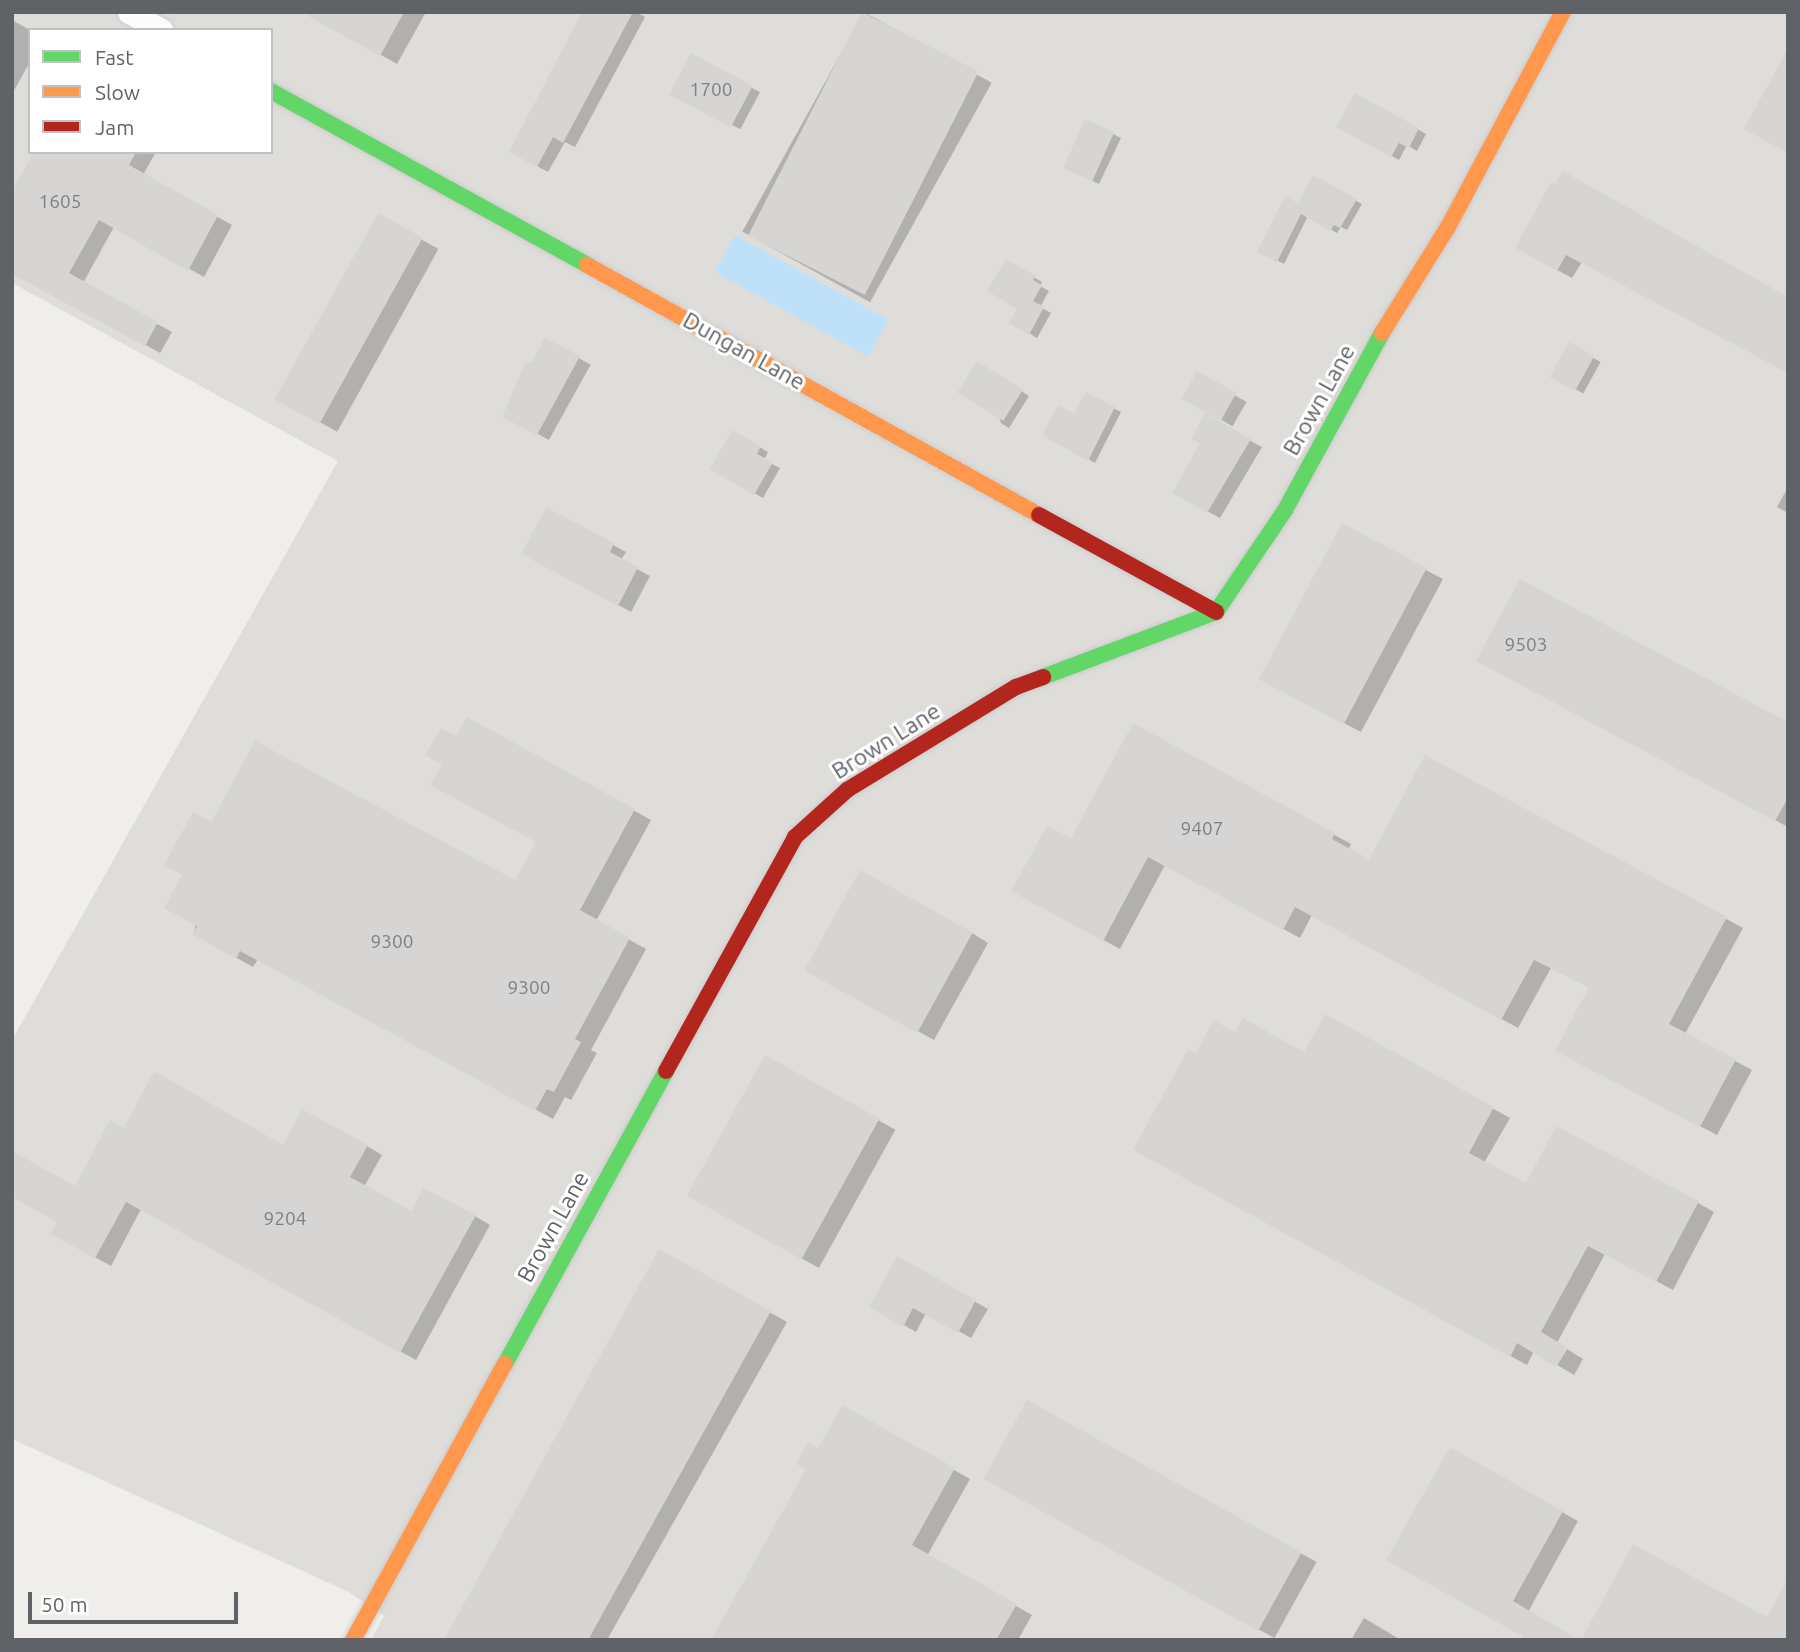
<!DOCTYPE html>
<style>
body{margin:0}
#map{position:relative;width:1800px;height:1652px;overflow:hidden;background:#efeeea;font-family:Ubuntu,sans-serif}
div>[style]{position:absolute}
.industrial>*{inset:0;background:#dfddda}
.water>*{inset:0;background:#bfe0f9;transform-origin:0 0}
.shadow>*{inset:0;background:#0003;transform-origin:0 0}
.building>*{inset:0;background:#d6d5d3;transform-origin:0 0}
.roads{filter:drop-shadow(0 0 2px #cbcccc) drop-shadow(0 0 2px #cbcccc)}
.street>*{height:23px;margin:-11.5px;padding:0 11.5px;transform-origin:11.5px;border-radius:11.5px;background:#fdfcfc}
.fast>*{height:16px;margin:-8px;padding:0 8px;transform-origin:8px;border-radius:8px;background:#63d668}
.slow>*{height:16px;margin:-8px;padding:0 8px;transform-origin:8px;border-radius:8px;background:#ff974d}
.jam>*{height:16px;margin:-8px;padding:0 8px;transform-origin:8px;border-radius:8px;background:#b3261e}
span{translate:-50% -50%;white-space:nowrap;text-align:center;line-height:1.15;-webkit-text-stroke:6px #fff;paint-order:stroke}
.number-label{font-size:19px;color:#7e8184}
.number-label span{-webkit-text-stroke-width:0}
.street-label{font-size:23px;color:#5f6368}
.frame{position:absolute;inset:0;border:14px solid #5f6368;pointer-events:none}
.legend{position:absolute;left:28px;top:28px;width:245px;height:126px;box-sizing:border-box;background:#fff;border:2px solid #bfc1c3;margin:0;padding:9px 12px;list-style:none;font-size:21px;color:#5f6368}
.legend li{display:flex;align-items:center;gap:14px;height:35px}
.legend b{width:35px;border:2px solid #bfc1c3}
.scale{position:absolute;left:28px;top:1592px;width:210px;height:32px;box-sizing:border-box;border:4px solid #5f6368;border-top:0;padding-left:9px;font-size:21px;line-height:24px;white-space:nowrap;color:#5f6368;-webkit-text-stroke:5px #fff;paint-order:stroke}
</style>
<div id="map">
<div class="industrial">
<div style="clip-path:polygon(evenodd,12px 12px,1788px 12px,1788px 1640px,371px 1640px,384px 1616px,349px 1592px,12px 1439px,12px 1040px,338px 461px,12px 283px,12px 12px,30px 30px,271px 30px,271px 152px,30px 152px,30px 30px)"></div>
</div>
<div class="water">
<div style="left:735px;top:235px;width:175px;height:42px;rotate:29deg"></div>
</div>
<div class="shadow">
<div style="clip-path:polygon(304px 12px,426px 12px,397px 64px)"></div>
<div style="clip-path:polygon(588px 12px,636px 12px,645px 17px,575px 147px,565px 142px,548px 172px,511px 152px)"></div>
<div style="left:864px;top:12px;width:146px;height:251px;rotate:29deg"></div>
<div style="clip-path:polygon(12px 20px,30px 30px,30px 62px,12px 94px)"></div>
<div style="left:692px;top:56px;width:77px;height:42px;rotate:28deg"></div>
<div style="clip-path:polygon(1356px 95px,1426px 134px,1417px 151px,1407px 145px,1399px 160px,1339px 126px)"></div>
<div style="clip-path:polygon(1113px 134px,1121px 138px,1099px 184px,1072px 171px)"></div>
<div style="clip-path:polygon(36px 152px,156px 152px,143px 175px,232px 225px,204px 277px,114px 227px,83px 283px,172px 332px,160px 353px,12px 272px)"></div>
<div style="clip-path:polygon(1314px 177px,1362px 204px,1347px 230px,1341px 227px,1337px 233px,1308px 216px,1284px 264px,1260px 251px,1298px 205px)"></div>
<div style="clip-path:polygon(1552px 184px,1582px 262px,1572px 278px,1535px 258px)"></div>
<div style="left:379px;top:216px;width:68px;height:209px;rotate:29deg"></div>
<div style="clip-path:polygon(1006px 261px,1042px 282px,1040px 286px,1049px 291px,1040px 307px,1051px 313px,1037px 338px,1011px 322px,1019px 308px)"></div>
<div style="left:546px;top:340px;width:51px;height:86px;rotate:29deg"></div>
<div style="left:1570px;top:345px;width:35px;height:36px;rotate:29deg"></div>
<div style="clip-path:polygon(985px 367px,1029px 396px,1009px 428px,1001px 423px)"></div>
<div style="left:1198px;top:374px;width:56px;height:28px;rotate:30deg"></div>
<div style="clip-path:polygon(1087px 394px,1121px 412px,1095px 463px,1045px 434px,1075px 416px)"></div>
<div style="clip-path:polygon(1205px 416px,1262px 447px,1220px 518px,1174px 493px,1202px 443px)"></div>
<div style="clip-path:polygon(733px 432px,768px 452px,764px 460px,780px 468px,763px 498px,712px 468px)"></div>
<div style="clip-path:polygon(1788px 487px,1788px 513px,1777px 507px)"></div>
<div style="clip-path:polygon(547px 509px,626px 552px,621px 560px,650px 576px,631px 612px,535px 560px)"></div>
<div style="clip-path:polygon(1342px 526px,1443px 579px,1361px 732px,1277px 688px)"></div>
<div style="clip-path:polygon(1495px 670px,1788px 724px,1788px 827px)"></div>
<div style="clip-path:polygon(468px 720px,651px 820px,596px 921px,646px 949px,591px 1050px,597px 1053px,571px 1100px,565px 1097px,553px 1119px,258px 959px,253px 967px,194px 934px,211px 825px,516px 882px,538px 842px,457px 738px)"></div>
<div style="clip-path:polygon(1134px 725px,1351px 844px,1348px 850px,1370px 862px,1426px 757px,1743px 928px,1685px 1034px,1752px 1070px,1717px 1135px,1574px 1060px,1591px 988px,1551px 968px,1518px 1028px,1312px 915px,1300px 938px,1165px 865px,1120px 949px,1030px 900px,1071px 841px)"></div>
<div style="clip-path:polygon(972px 933px,988px 943px,934px 1040px,808px 970px)"></div>
<div style="clip-path:polygon(1326px 1016px,1510px 1118px,1484px 1163px,1526px 1186px,1698px 1203px,1714px 1212px,1673px 1290px,1605px 1254px,1557px 1343px,1583px 1359px,1574px 1375px,1534px 1351px,1527px 1365px,1152px 1159px,1197px 1055px,1236px 1035px,1305px 1054px)"></div>
<div style="left:766px;top:1058px;width:148px;height:158px;rotate:29deg"></div>
<div style="clip-path:polygon(125px 1130px,284px 1147px,367px 1146px,382px 1155px,364px 1187px,412px 1214px,475px 1216px,490px 1225px,416px 1360px,141px 1209px,111px 1266px,52px 1233px,76px 1188px)"></div>
<div style="clip-path:polygon(660px 1251px,787px 1322px,607px 1640px,446px 1640px)"></div>
<div style="clip-path:polygon(898px 1258px,988px 1309px,971px 1338px,926px 1313px,916px 1332px,871px 1306px)"></div>
<div style="left:1028px;top:1402px;width:330px;height:87px;rotate:29deg"></div>
<div style="clip-path:polygon(843px 1407px,970px 1479px,927px 1556px,1032px 1615px,1018px 1640px,716px 1640px)"></div>
<div style="clip-path:polygon(1451px 1450px,1578px 1521px,1528px 1612px,1577px 1640px,1525px 1640px)"></div>
<div style="clip-path:polygon(1364px 1618px,1401px 1640px,1351px 1640px)"></div>
</div>
<div class="building">
<div style="clip-path:polygon(301px 12px,404px 12px,380px 56px)"></div>
<div style="clip-path:polygon(582px 12px,633px 12px,563px 143px,553px 137px,537px 167px,509px 152px)"></div>
<div style="left:862px;top:12px;width:131px;height:251px;rotate:27deg"></div>
<div style="clip-path:polygon(1788px 48px,1788px 153px,1744px 129px)"></div>
<div style="left:691px;top:53px;width:70px;height:47px;rotate:28deg"></div>
<div style="clip-path:polygon(1355px 93px,1419px 128px,1409px 148px,1399px 143px,1391px 157px,1336px 127px)"></div>
<div style="left:1085px;top:119px;width:32px;height:54px;rotate:24deg"></div>
<div style="clip-path:polygon(34px 152px,136px 152px,129px 165px,218px 215px,188px 271px,99px 220px,69px 273px,158px 322px,145px 346px,12px 274px,12px 191px)"></div>
<div style="clip-path:polygon(1563px 171px,1788px 297px,1788px 373px,1566px 255px,1557px 271px,1515px 248px,1551px 182px,1555px 184px)"></div>
<div style="clip-path:polygon(1313px 175px,1357px 199px,1340px 228px,1334px 225px,1330px 231px,1301px 214px,1277px 262px,1257px 252px,1285px 196px,1298px 203px)"></div>
<div style="left:378px;top:213px;width:51px;height:213px;rotate:29deg"></div>
<div style="clip-path:polygon(1006px 259px,1036px 276px,1033px 280px,1042px 285px,1033px 301px,1044px 307px,1029px 335px,1009px 323px,1017px 309px,987px 291px)"></div>
<div style="clip-path:polygon(545px 338px,580px 356px,537px 435px,502px 417px,526px 361px,531px 363px)"></div>
<div style="left:1569px;top:342px;width:29px;height:40px;rotate:29deg"></div>
<div style="left:977px;top:361px;width:54px;height:37px;rotate:32deg"></div>
<div style="left:1197px;top:371px;width:45px;height:32px;rotate:29deg"></div>
<div style="clip-path:polygon(1086px 392px,1115px 407px,1088px 461px,1042px 435px,1058px 405px,1074px 414px)"></div>
<div style="clip-path:polygon(1205px 413px,1251px 439px,1207px 513px,1172px 493px,1200px 443px,1191px 439px)"></div>
<div style="clip-path:polygon(732px 430px,761px 446px,757px 454px,773px 462px,754px 495px,710px 469px)"></div>
<div style="clip-path:polygon(546px 507px,614px 543px,610px 552px,638px 567px,618px 606px,521px 554px)"></div>
<div style="left:1342px;top:523px;width:96px;height:177px;rotate:28deg"></div>
<div style="clip-path:polygon(1520px 579px,1788px 722px,1788px 798px,1775px 821px,1476px 661px)"></div>
<div style="clip-path:polygon(467px 717px,635px 809px,580px 910px,630px 938px,575px 1039px,581px 1042px,554px 1092px,547px 1089px,535px 1111px,240px 951px,236px 959px,192px 934px,197px 926px,164px 908px,182px 875px,164px 865px,193px 812px,211px 822px,255px 741px,515px 880px,536px 842px,430px 785px,442px 764px,425px 755px,441px 728px,456px 736px)"></div>
<div style="clip-path:polygon(1133px 723px,1335px 833px,1332px 839px,1369px 859px,1425px 755px,1727px 917px,1669px 1024px,1736px 1059px,1700px 1127px,1555px 1051px,1589px 987px,1534px 960px,1501px 1020px,1295px 907px,1283px 930px,1148px 857px,1103px 941px,1011px 891px,1047px 826px,1071px 838px)"></div>
<div style="left:860px;top:870px;width:129px;height:115px;rotate:29deg"></div>
<div style="clip-path:polygon(1325px 1014px,1494px 1107px,1469px 1153px,1526px 1183px,1556px 1126px,1699px 1201px,1656px 1282px,1588px 1246px,1541px 1332px,1568px 1348px,1556px 1367px,1517px 1343px,1510px 1357px,1133px 1150px,1188px 1049px,1196px 1053px,1213px 1020px,1235px 1032px,1243px 1018px,1304px 1052px)"></div>
<div style="left:765px;top:1055px;width:131px;height:161px;rotate:29deg"></div>
<div style="clip-path:polygon(154px 1071px,283px 1145px,302px 1109px,368px 1145px,350px 1177px,412px 1211px,423px 1188px,476px 1215px,400px 1353px,126px 1202px,95px 1258px,50px 1234px,57px 1222px,12px 1197px,12px 1151px,75px 1186px,110px 1120px,124px 1128px)"></div>
<div style="clip-path:polygon(659px 1249px,771px 1311px,588px 1640px,444px 1640px)"></div>
<div style="clip-path:polygon(897px 1256px,976px 1300px,958px 1333px,913px 1308px,903px 1327px,869px 1307px)"></div>
<div style="left:1027px;top:1400px;width:314px;height:90px;rotate:29deg"></div>
<div style="clip-path:polygon(842px 1405px,955px 1468px,912px 1545px,1017px 1604px,996px 1640px,711px 1640px,806px 1469px,796px 1464px,808px 1442px,818px 1448px)"></div>
<div style="clip-path:polygon(1450px 1447px,1563px 1511px,1513px 1601px,1580px 1640px,1529px 1640px,1386px 1560px)"></div>
<div style="clip-path:polygon(1633px 1544px,1767px 1617px,1788px 1579px,1788px 1640px,1581px 1640px)"></div>
</div>
<div class="roads">
<div class="street">
<div style="left:129px;top:12px;width:37px;rotate:29deg"></div>
</div>
<div class="fast">
<div style="left:271px;top:91px;width:361px;rotate:28.8deg"></div>
<div style="left:1043px;top:677px;width:185px;rotate:-20.6deg"></div>
<div style="left:1216px;top:612px;width:123px;rotate:-55.9deg"></div>
<div style="left:1285px;top:510px;width:202px;rotate:-61.3deg"></div>
<div style="left:505px;top:1364px;width:334px;rotate:-61.2deg"></div>
</div>
<div class="slow">
<div style="left:587px;top:265px;width:517px;rotate:28.95deg"></div>
<div style="left:1382px;top:333px;width:125px;rotate:-58.1deg"></div>
<div style="left:1448px;top:227px;width:244px;rotate:-61.9deg"></div>
<div style="left:353px;top:1640px;width:315px;rotate:-61.2deg"></div>
</div>
<div class="jam">
<div style="left:1039px;top:515px;width:202px;rotate:28.7deg"></div>
<div style="left:666px;top:1071px;width:267px;rotate:-61.1deg"></div>
<div style="left:795px;top:837px;width:70px;rotate:-42.1deg"></div>
<div style="left:847px;top:790px;width:198px;rotate:-31.4deg"></div>
<div style="left:1016px;top:687px;width:29px;rotate:-20deg"></div>
</div>
</div>
<div class="number-label">
<span style="left:711px;top:90px">1700</span>
<span style="left:60px;top:202px">1605</span>
<span style="left:1526px;top:645px">9503</span>
<span style="left:1202px;top:829px">9407</span>
<span style="left:392px;top:942px">9300</span>
<span style="left:529px;top:988px">9300</span>
<span style="left:285px;top:1219px">9204</span>
</div>
<div class="street-label">
<span style="left:744px;top:351px;rotate:29deg">Dungan Lane</span>
<span style="left:1319px;top:400px;rotate:-61deg">Brown Lane</span>
<span style="left:886px;top:741px;rotate:-32deg">Brown Lane</span>
<span style="left:553px;top:1227px;rotate:-61deg">Brown Lane</span>
</div>
<div class="frame"></div>
<ul class="legend">
<li><b style="height:9px;background:#63d668"></b>Fast</li>
<li><b style="height:9px;background:#ff974d"></b>Slow</li>
<li><b style="height:9px;background:#b3261e"></b>Jam</li>
</ul>
<div class="scale">50 m</div>
</div>
